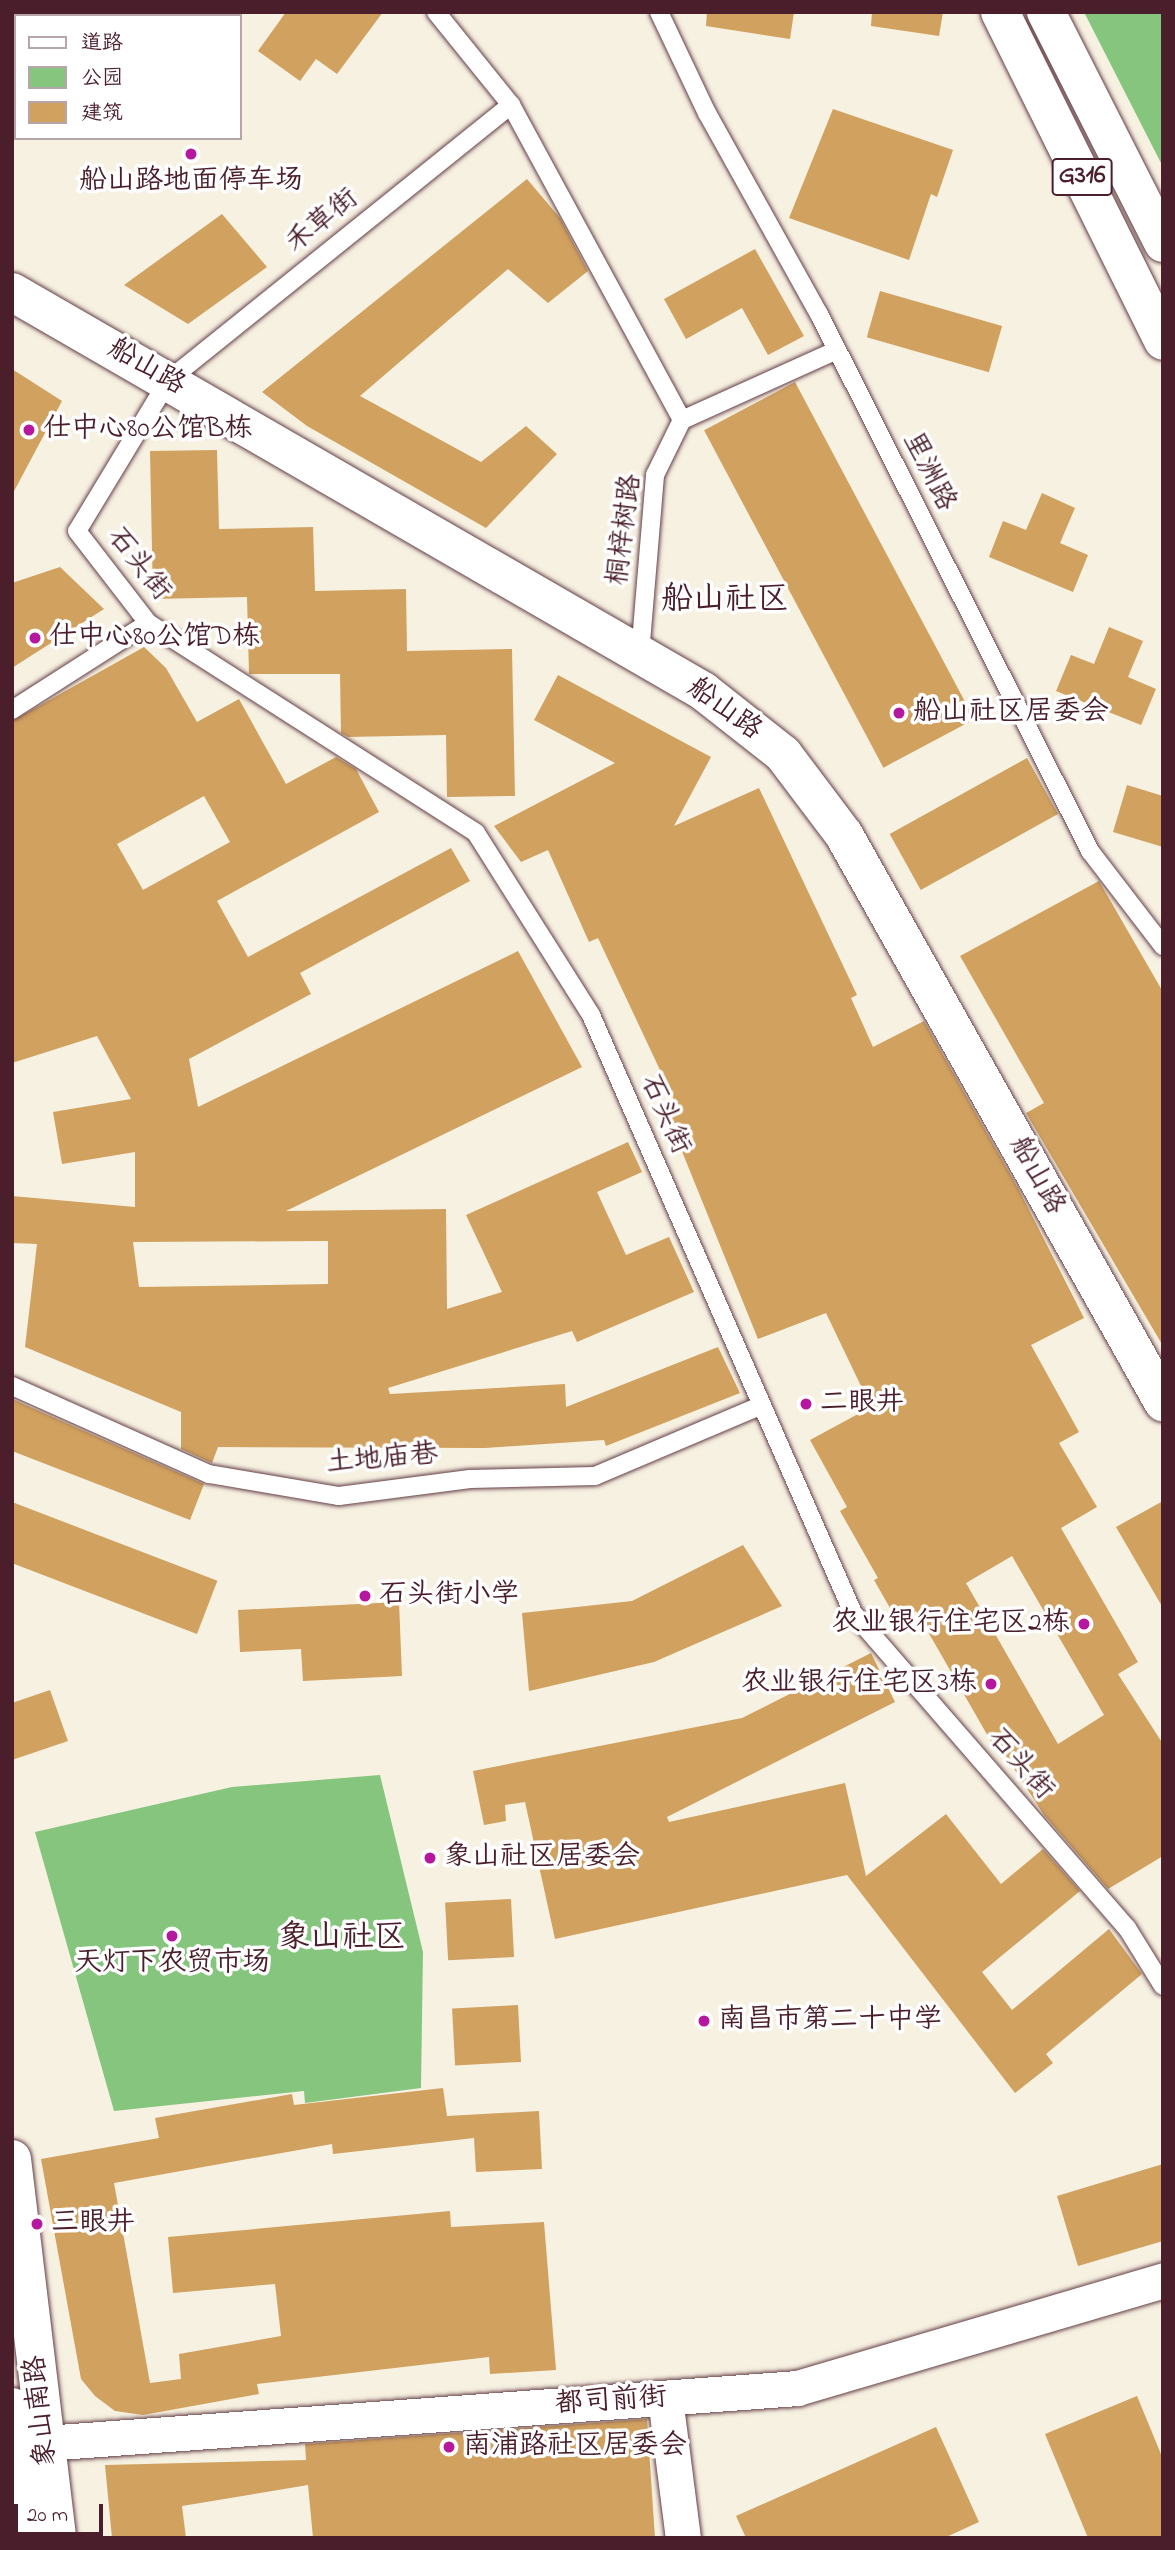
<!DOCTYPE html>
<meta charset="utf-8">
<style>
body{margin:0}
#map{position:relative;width:1175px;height:2550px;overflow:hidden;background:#f7f1e2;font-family:"Indie Flower","LXGW WenKai TC",sans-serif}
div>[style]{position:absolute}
.green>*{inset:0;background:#85c57d}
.building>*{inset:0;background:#d0a15f;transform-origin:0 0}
.roads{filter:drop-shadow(0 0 2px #643e46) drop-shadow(0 0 2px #643e46)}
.lane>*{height:18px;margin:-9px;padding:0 9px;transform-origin:9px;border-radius:9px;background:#fff}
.street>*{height:35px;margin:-17.5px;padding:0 17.5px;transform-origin:17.5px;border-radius:17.5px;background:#fff}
.secondary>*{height:38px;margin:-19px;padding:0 19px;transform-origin:19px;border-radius:19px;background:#fff}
.primary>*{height:38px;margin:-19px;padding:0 19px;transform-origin:19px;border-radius:19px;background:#fff}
.dots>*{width:19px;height:19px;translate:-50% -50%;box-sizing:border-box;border:4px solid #fff;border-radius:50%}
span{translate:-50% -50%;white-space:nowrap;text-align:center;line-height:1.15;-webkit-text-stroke:7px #fff;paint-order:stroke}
.shield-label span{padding:2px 5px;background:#fff;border:2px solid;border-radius:5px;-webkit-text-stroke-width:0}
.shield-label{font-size:26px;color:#4a1f2b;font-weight:700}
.poi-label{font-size:28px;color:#4a1f2b}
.left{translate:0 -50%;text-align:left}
.right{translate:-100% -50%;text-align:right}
.street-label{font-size:28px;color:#4a1f2b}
.quarter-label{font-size:32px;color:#4a1f2b}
.frame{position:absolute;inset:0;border:14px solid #4a1f2b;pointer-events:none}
.legend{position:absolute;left:14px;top:14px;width:228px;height:126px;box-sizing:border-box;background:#fff;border:2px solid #b7a5aa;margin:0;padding:9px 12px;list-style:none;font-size:21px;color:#4a1f2b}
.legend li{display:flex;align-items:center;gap:14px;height:35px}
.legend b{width:35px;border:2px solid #b7a5aa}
.scale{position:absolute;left:14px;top:2504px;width:89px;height:32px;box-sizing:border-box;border:4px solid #4a1f2b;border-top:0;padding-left:9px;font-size:21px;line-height:24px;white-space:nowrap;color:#4a1f2b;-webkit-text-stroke:5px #fff;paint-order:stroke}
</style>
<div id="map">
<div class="green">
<div style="clip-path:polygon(1084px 12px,1163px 12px,1163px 167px)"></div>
<div style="clip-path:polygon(380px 1775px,423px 1952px,421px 2088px,305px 2103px,304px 2091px,114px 2111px,35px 1832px,232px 1787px)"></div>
</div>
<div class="building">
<div style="clip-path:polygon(286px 12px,383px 12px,337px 74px,316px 59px,300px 81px,258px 51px)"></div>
<div style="clip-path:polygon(707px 12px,794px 12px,790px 39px,706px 26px)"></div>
<div style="clip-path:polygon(872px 12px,943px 12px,939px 36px,871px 26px)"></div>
<div style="clip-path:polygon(833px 109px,953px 150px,937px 197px,931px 194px,909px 260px,789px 218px)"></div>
<div style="clip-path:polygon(527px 179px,560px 218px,588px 271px,548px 303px,508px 269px,360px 396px,481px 462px,526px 426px,557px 454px,486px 528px,307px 426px,262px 392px)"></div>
<div style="clip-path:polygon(222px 214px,267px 267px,188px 324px,124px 285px)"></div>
<div style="clip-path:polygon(755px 249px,804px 336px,768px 355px,742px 308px,686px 339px,664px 299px)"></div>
<div style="left:880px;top:291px;width:127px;height:48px;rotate:16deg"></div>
<div style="clip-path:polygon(12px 369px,62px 401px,12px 495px)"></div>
<div style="left:795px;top:382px;width:382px;height:103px;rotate:62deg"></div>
<div style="clip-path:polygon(217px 450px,219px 529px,313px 527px,315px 591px,406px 589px,407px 651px,512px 649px,515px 796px,447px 797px,446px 735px,348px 737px,341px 733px,340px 674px,249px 674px,247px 597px,153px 599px,150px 451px)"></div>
<div style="clip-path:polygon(1042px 493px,1075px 508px,1060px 543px,1088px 555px,1073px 592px,989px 557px,1003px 521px,1026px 530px)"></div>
<div style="clip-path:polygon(60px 567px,104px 609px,12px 668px,12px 583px)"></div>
<div style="clip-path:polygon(1109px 627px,1143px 641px,1128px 677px,1156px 689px,1141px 725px,1056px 691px,1071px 655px,1094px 664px)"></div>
<div style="clip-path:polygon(evenodd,144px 647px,166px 668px,197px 722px,239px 699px,286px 784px,336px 757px,356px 769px,379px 812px,217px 901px,248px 957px,451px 848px,470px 881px,300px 973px,311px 994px,189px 1059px,198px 1107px,518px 951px,582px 1067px,286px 1211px,446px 1209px,447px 1309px,502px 1292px,466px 1215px,628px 1142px,642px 1172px,597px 1192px,626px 1255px,669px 1237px,694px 1292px,577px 1342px,572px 1331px,388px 1388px,390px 1394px,565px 1384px,566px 1407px,718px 1347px,740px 1393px,606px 1446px,604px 1440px,485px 1448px,218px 1447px,212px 1463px,181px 1449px,181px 1412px,25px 1347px,37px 1244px,12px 1243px,12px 1196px,135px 1207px,135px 1152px,62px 1164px,53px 1112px,131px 1099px,97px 1036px,12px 1063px,12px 721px,144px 647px,204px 796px,230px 842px,143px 890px,117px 844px,204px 796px,144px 647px,328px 1241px,328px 1284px,139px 1287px,133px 1242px,328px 1241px)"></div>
<div style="clip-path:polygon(evenodd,558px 675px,711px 757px,674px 826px,759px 788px,857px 995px,851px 998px,873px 1047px,924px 1021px,1019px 1190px,1084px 1318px,1031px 1345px,1079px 1432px,1059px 1443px,1097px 1507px,1061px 1528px,1138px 1662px,1118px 1674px,1163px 1744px,1163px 1856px,1108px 1889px,1044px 1815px,1000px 1747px,996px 1750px,916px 1611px,898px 1622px,874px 1580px,878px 1578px,840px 1511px,847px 1507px,810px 1440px,871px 1407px,826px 1313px,758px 1339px,664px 1107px,675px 1102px,598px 938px,589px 942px,548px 850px,521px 862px,494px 826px,615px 763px,534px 720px,558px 675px,1012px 1556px,1104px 1715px,1058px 1744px,966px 1583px,1012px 1556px)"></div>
<div style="left:1027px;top:758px;width:64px;height:157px;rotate:61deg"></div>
<div style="clip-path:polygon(1127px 785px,1163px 796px,1163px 847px,1113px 832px)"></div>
<div style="clip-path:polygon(1099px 881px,1163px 992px,1163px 1346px,1026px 1113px,1044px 1103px,960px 956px)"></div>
<div style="clip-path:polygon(12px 1399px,204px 1484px,190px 1520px,12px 1451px)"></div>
<div style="clip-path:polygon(1163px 1501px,1163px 1608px,1116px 1527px)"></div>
<div style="left:12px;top:1502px;width:220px;height:57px;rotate:21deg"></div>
<div style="clip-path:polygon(743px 1545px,782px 1606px,654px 1662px,529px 1691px,522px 1613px,632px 1601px)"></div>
<div style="clip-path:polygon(399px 1602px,402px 1676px,303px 1681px,301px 1649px,240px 1652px,238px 1610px)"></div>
<div style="clip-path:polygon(871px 1653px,895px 1702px,667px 1817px,669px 1822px,845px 1783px,866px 1876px,946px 1814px,1001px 1884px,1043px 1849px,1080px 1891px,982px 1972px,1012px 2010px,1109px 1929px,1142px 1974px,1046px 2054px,1053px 2063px,1015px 2093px,847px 1875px,555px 1939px,525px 1802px,505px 1805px,506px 1821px,484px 1825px,473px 1771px,742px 1718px)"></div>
<div style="clip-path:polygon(50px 1690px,68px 1741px,12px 1760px,12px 1703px)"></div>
<div style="left:511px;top:1899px;width:58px;height:66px;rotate:87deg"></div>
<div style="left:518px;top:2005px;width:57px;height:66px;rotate:87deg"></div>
<div style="clip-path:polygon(443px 2088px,447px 2116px,539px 2111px,542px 2169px,476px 2172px,474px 2138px,333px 2154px,332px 2144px,114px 2183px,150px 2383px,181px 2379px,179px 2354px,281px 2336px,275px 2284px,173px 2293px,168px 2237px,450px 2211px,451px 2227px,544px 2222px,556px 2370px,490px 2374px,489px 2357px,257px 2384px,259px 2394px,143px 2415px,115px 2411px,95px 2396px,81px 2379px,41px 2159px,159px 2138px,155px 2118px,292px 2094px,294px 2105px)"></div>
<div style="clip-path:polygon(1163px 2164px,1163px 2241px,1078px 2266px,1057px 2196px)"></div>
<div style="clip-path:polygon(1137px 2396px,1163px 2459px,1163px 2538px,1088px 2538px,1045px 2434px)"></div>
<div style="clip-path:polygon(647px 2419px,655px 2538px,313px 2538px,308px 2485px,182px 2506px,186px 2538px,112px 2538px,105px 2465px,306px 2460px,305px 2444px)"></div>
<div style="clip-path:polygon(936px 2427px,979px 2522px,944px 2538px,746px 2538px,736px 2516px)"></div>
</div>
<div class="roads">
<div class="lane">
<div style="left:436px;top:12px;width:119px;rotate:51.1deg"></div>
<div style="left:511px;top:105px;width:440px;rotate:141.2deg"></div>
<div style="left:168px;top:381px;width:175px;rotate:121.2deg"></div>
<div style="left:77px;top:531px;width:116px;rotate:52.3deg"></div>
<div style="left:148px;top:623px;width:389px;rotate:32.6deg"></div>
<div style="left:476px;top:833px;width:215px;rotate:57.7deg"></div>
<div style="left:591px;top:1015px;width:653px;rotate:66.34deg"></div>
<div style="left:853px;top:1613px;width:417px;rotate:49deg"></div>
<div style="left:1127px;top:1928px;width:68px;rotate:58.2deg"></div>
<div style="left:659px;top:12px;width:112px;rotate:64.6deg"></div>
<div style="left:707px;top:113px;width:230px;rotate:60.9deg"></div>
<div style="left:819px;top:314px;width:602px;rotate:63.22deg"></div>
<div style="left:1090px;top:851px;width:120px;rotate:52.5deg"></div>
<div style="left:511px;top:105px;width:358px;rotate:61.5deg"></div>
<div style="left:640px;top:654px;width:180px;rotate:-85.2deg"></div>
<div style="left:655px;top:475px;width:61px;rotate:-63.9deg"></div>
<div style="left:682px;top:420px;width:170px;rotate:-24.3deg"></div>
<div style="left:12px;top:710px;width:161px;rotate:-32.6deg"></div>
<div style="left:12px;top:1386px;width:216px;rotate:24.1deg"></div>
<div style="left:209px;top:1474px;width:132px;rotate:9.6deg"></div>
<div style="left:339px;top:1496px;width:132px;rotate:-7.4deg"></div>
<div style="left:470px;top:1479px;width:125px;rotate:-1.4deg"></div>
<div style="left:595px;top:1476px;width:181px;rotate:-23deg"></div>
</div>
<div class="street">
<div style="left:665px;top:2398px;width:141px;rotate:82.7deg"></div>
<div style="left:45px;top:2443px;width:754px;rotate:-4.18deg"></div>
<div style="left:797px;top:2388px;width:382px;rotate:-16.4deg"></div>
</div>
<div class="secondary">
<div style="left:12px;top:292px;width:798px;rotate:30deg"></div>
<div style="left:703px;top:691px;width:102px;rotate:38.2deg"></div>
<div style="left:783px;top:754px;width:101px;rotate:53deg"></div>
<div style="left:844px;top:835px;width:651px;rotate:60.64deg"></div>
</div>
<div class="primary">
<div style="left:1000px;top:12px;width:367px;rotate:63.6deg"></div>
<div style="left:1046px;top:12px;width:259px;rotate:63.1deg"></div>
<div style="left:12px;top:2159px;width:382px;rotate:83.2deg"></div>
<div style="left:12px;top:2407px;width:132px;rotate:83.5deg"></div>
</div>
</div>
<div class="dots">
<div style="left:191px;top:154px;background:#b5179e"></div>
<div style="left:29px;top:430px;background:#b5179e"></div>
<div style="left:35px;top:638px;background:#b5179e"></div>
<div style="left:899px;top:713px;background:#b5179e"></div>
<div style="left:806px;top:1404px;background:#b5179e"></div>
<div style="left:365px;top:1596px;background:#b5179e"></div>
<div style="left:1084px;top:1624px;background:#b5179e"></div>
<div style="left:991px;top:1684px;background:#b5179e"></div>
<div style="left:430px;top:1858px;background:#b5179e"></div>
<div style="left:172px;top:1936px;background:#b5179e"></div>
<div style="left:704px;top:2021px;background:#b5179e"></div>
<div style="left:37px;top:2224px;background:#b5179e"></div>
<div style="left:449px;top:2447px;background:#b5179e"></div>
</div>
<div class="shield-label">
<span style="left:1082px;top:177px">G316</span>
</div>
<div class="poi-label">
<span style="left:191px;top:182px">船山路地面停车场</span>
<span class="left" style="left:43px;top:430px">仕中心80公馆B栋</span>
<span class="left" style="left:49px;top:638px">仕中心80公馆D栋</span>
<span class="left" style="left:913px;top:713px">船山社区居委会</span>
<span class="left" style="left:820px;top:1404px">二眼井</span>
<span class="left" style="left:379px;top:1596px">石头街小学</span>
<span class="right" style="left:1070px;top:1624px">农业银行住宅区2栋</span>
<span class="right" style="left:977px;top:1684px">农业银行住宅区3栋</span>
<span class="left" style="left:444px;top:1858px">象山社区居委会</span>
<span style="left:172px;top:1964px">天灯下农贸市场</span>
<span class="left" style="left:718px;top:2021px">南昌市第二十中学</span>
<span class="left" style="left:51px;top:2224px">三眼井</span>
<span class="left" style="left:463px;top:2447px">南浦路社区居委会</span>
</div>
<div class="street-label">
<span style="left:323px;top:222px;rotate:-39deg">禾草街</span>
<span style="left:146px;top:368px;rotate:30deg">船山路</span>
<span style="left:928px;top:472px;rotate:63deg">里洲路</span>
<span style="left:626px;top:530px;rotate:-83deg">桐梓树路</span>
<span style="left:138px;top:565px;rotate:52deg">石头街</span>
<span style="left:724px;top:710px;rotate:36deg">船山路</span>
<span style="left:664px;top:1115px;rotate:66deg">石头街</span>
<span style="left:1036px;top:1176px;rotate:61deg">船山路</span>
<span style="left:382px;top:1460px;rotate:-5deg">土地庙巷</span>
<span style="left:1020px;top:1765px;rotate:49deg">石头街</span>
<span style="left:611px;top:2402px;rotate:-4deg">都司前街</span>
<span style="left:42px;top:2411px;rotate:-96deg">象山南路</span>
</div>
<div class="quarter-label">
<span style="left:725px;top:601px">船山社区</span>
<span style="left:342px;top:1939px">象山社区</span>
</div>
<div class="frame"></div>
<ul class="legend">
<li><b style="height:9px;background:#fff"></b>道路</li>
<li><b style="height:19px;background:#85c57d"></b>公园</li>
<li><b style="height:19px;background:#d0a15f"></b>建筑</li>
</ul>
<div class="scale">20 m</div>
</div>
